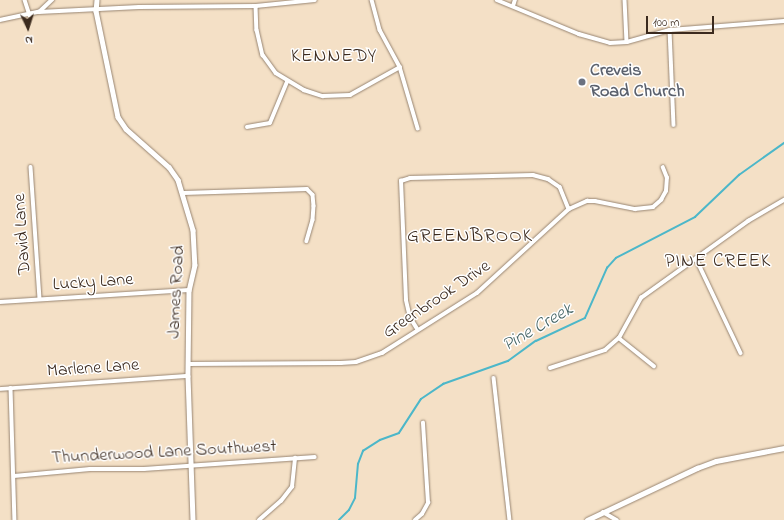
<!DOCTYPE html>
<style>
body{margin:0}
#map{position:relative;width:784px;height:520px;overflow:hidden;background:#f4e0c6;font-family:"Indie Flower",sans-serif}
div>[style]{position:absolute}
.stream>*{height:1.5px;margin:-0.75px;padding:0 0.75px;transform-origin:0.75px;border-radius:0.75px;background:#4cb7c9}
.roads{filter:drop-shadow(0 0 1px #988572) drop-shadow(0 0 1px #988572)}
.minor>*{height:3.5px;margin:-1.75px;padding:0 1.75px;transform-origin:1.75px;border-radius:1.75px;background:#fff}
.tertiary>*{height:4.5px;margin:-2.25px;padding:0 2.25px;transform-origin:2.25px;border-radius:2.25px;background:#fff}
.dots>*{width:11px;height:11px;translate:-50% -50%;box-sizing:border-box;border:2px solid #fff;border-radius:50%}
span{translate:-50% -50%;white-space:nowrap;text-align:center;line-height:1.15;-webkit-text-stroke:3px #fff;paint-order:stroke}
.worship-label{font-size:18px;color:#5b616d;font-weight:700}
.left{translate:0 -50%;text-align:left}
.street-label{font-size:18px;color:#3b2a1e}
.neighbourhood-label{font-size:19px;color:#3b2a1e;letter-spacing:1px}
.water-label{font-size:19px;color:#426262;font-style:italic}
.north{position:absolute;left:8px;top:8px;width:40px;height:40px;-webkit-text-stroke:3px #fff;paint-order:stroke;rotate:176deg;font-size:11px;font-weight:700;line-height:16px;text-align:center;color:#3b2a1e}
.north::after{content:'';display:block;margin:auto;width:14px;height:18px;background:#3b2a1e;clip-path:polygon(50% 0,100% 100%,50% 72%,0 100%)}
.scale{position:absolute;left:646px;top:16px;width:68px;height:18px;box-sizing:border-box;border:2px solid #3b2a1e;border-top:0;padding-left:5px;font-size:12px;line-height:14px;white-space:nowrap;color:#3b2a1e;-webkit-text-stroke:3px #fff;paint-order:stroke}
</style>
<div id="map">
<div class="stream">
<div style="left:339px;top:520px;width:14px;rotate:-45deg"></div>
<div style="left:349px;top:510px;width:13px;rotate:-63deg"></div>
<div style="left:355px;top:498px;width:34px;rotate:-85deg"></div>
<div style="left:358px;top:464px;width:14px;rotate:-69deg"></div>
<div style="left:363px;top:451px;width:20px;rotate:-33deg"></div>
<div style="left:380px;top:440px;width:20px;rotate:-20deg"></div>
<div style="left:399px;top:433px;width:40px;rotate:-57.1deg"></div>
<div style="left:421px;top:399px;width:27px;rotate:-34deg"></div>
<div style="left:443px;top:384px;width:69px;rotate:-19.5deg"></div>
<div style="left:508px;top:361px;width:34px;rotate:-36deg"></div>
<div style="left:536px;top:341px;width:54px;rotate:-25.1deg"></div>
<div style="left:585px;top:318px;width:55px;rotate:-66.3deg"></div>
<div style="left:607px;top:268px;width:13px;rotate:-48deg"></div>
<div style="left:616px;top:258px;width:89px;rotate:-27.4deg"></div>
<div style="left:695px;top:217px;width:61px;rotate:-43.7deg"></div>
<div style="left:739px;top:175px;width:55px;rotate:-35.4deg"></div>
</div>
<div class="roads">
<div class="minor">
<div style="left:25px;top:0;width:16px;rotate:72deg"></div>
<div style="left:372px;top:0;width:31px;rotate:75deg"></div>
<div style="left:380px;top:30px;width:42px;rotate:61.6deg"></div>
<div style="left:400px;top:67px;width:64px;rotate:73.6deg"></div>
<div style="left:497px;top:0;width:89px;rotate:22.5deg"></div>
<div style="left:579px;top:34px;width:32px;rotate:16deg"></div>
<div style="left:610px;top:43px;width:17px;rotate:-3deg"></div>
<div style="left:627px;top:42px;width:45px;rotate:-15.6deg"></div>
<div style="left:670px;top:30px;width:114px;rotate:-4.5deg"></div>
<div style="left:625px;top:0;width:42px;rotate:87.3deg"></div>
<div style="left:256px;top:6px;width:24px;rotate:88deg"></div>
<div style="left:257px;top:30px;width:26px;rotate:77deg"></div>
<div style="left:263px;top:55px;width:22px;rotate:54deg"></div>
<div style="left:276px;top:73px;width:33px;rotate:31deg"></div>
<div style="left:304px;top:90px;width:20px;rotate:18deg"></div>
<div style="left:323px;top:96px;width:27px;rotate:-2deg"></div>
<div style="left:350px;top:95px;width:57px;rotate:-29.2deg"></div>
<div style="left:513px;top:6px;width:6px;rotate:-72deg"></div>
<div style="left:39px;top:12px;width:100px;rotate:-2.9deg"></div>
<div style="left:139px;top:7px;width:117px;rotate:-0.5deg"></div>
<div style="left:256px;top:6px;width:59px;rotate:-5.8deg"></div>
<div style="left:0;top:20px;width:40px;rotate:-12deg"></div>
<div style="left:39px;top:12px;width:18px;rotate:-43deg"></div>
<div style="left:670px;top:30px;width:95px;rotate:87.6deg"></div>
<div style="left:247px;top:127px;width:23px;rotate:-10deg"></div>
<div style="left:270px;top:123px;width:44px;rotate:-67.5deg"></div>
<div style="left:31px;top:167px;width:132px;rotate:86.1deg"></div>
<div style="left:184px;top:193px;width:123px;rotate:-1.9deg"></div>
<div style="left:307px;top:189px;width:8px;rotate:45deg"></div>
<div style="left:313px;top:195px;width:11px;rotate:85deg"></div>
<div style="left:314px;top:206px;width:14px;rotate:94deg"></div>
<div style="left:313px;top:220px;width:22px;rotate:106deg"></div>
<div style="left:696px;top:258px;width:105px;rotate:64.7deg"></div>
<div style="left:0;top:302px;width:189px;rotate:-3.6deg"></div>
<div style="left:417px;top:329px;width:13px;rotate:-122deg"></div>
<div style="left:410px;top:318px;width:18px;rotate:-103deg"></div>
<div style="left:406px;top:300px;width:119px;rotate:-92.4deg"></div>
<div style="left:401px;top:181px;width:9px;rotate:-18deg"></div>
<div style="left:410px;top:178px;width:123px;rotate:-1.4deg"></div>
<div style="left:533px;top:175px;width:16px;rotate:15deg"></div>
<div style="left:548px;top:179px;width:14px;rotate:34deg"></div>
<div style="left:560px;top:187px;width:24px;rotate:68deg"></div>
<div style="left:619px;top:338px;width:45px;rotate:38.7deg"></div>
<div style="left:188px;top:364px;width:153px;rotate:-0.4deg"></div>
<div style="left:341px;top:363px;width:15px;rotate:-4deg"></div>
<div style="left:356px;top:362px;width:28px;rotate:-19deg"></div>
<div style="left:382px;top:353px;width:112px;rotate:-32.3deg"></div>
<div style="left:477px;top:293px;width:125px;rotate:-42.4deg"></div>
<div style="left:569px;top:209px;width:20px;rotate:-24deg"></div>
<div style="left:587px;top:201px;width:8px"></div>
<div style="left:595px;top:201px;width:41px;rotate:11.3deg"></div>
<div style="left:635px;top:209px;width:18px;rotate:-6deg"></div>
<div style="left:653px;top:207px;width:11px;rotate:-41deg"></div>
<div style="left:661px;top:200px;width:10px;rotate:-61deg"></div>
<div style="left:666px;top:191px;width:13px;rotate:-86deg"></div>
<div style="left:667px;top:178px;width:11px;rotate:-112deg"></div>
<div style="left:550px;top:368px;width:58px;rotate:-18.1deg"></div>
<div style="left:605px;top:350px;width:18px;rotate:-41deg"></div>
<div style="left:619px;top:338px;width:46px;rotate:-61.2deg"></div>
<div style="left:641px;top:298px;width:132px;rotate:-35.7deg"></div>
<div style="left:748px;top:221px;width:42px;rotate:-30.3deg"></div>
<div style="left:494px;top:378px;width:143px;rotate:83.6deg"></div>
<div style="left:11px;top:388px;width:132px;rotate:88.3deg"></div>
<div style="left:0;top:389px;width:188px;rotate:-4deg"></div>
<div style="left:14px;top:476px;width:76px;rotate:-5.3deg"></div>
<div style="left:90px;top:469px;width:54px"></div>
<div style="left:144px;top:469px;width:171px;rotate:-4deg"></div>
<div style="left:603px;top:512px;width:16px;rotate:30deg"></div>
<div style="left:259px;top:520px;width:29px;rotate:-41deg"></div>
<div style="left:281px;top:501px;width:18px;rotate:-52deg"></div>
<div style="left:292px;top:487px;width:29px;rotate:-84deg"></div>
<div style="left:415px;top:520px;width:9px;rotate:-41deg"></div>
<div style="left:422px;top:514px;width:13px;rotate:-61deg"></div>
<div style="left:428px;top:503px;width:80px;rotate:-93.6deg"></div>
</div>
<div class="tertiary">
<div style="left:97px;top:0;width:11px;rotate:95deg"></div>
<div style="left:96px;top:11px;width:108px;rotate:78.3deg"></div>
<div style="left:118px;top:117px;width:14px;rotate:56deg"></div>
<div style="left:126px;top:129px;width:57px;rotate:41.5deg"></div>
<div style="left:169px;top:167px;width:16px;rotate:55deg"></div>
<div style="left:178px;top:180px;width:52px;rotate:73.3deg"></div>
<div style="left:193px;top:230px;width:35px;rotate:87deg"></div>
<div style="left:195px;top:265px;width:26px;rotate:103deg"></div>
<div style="left:189px;top:290px;width:86px;rotate:90.7deg"></div>
<div style="left:188px;top:376px;width:144px;rotate:88deg"></div>
<div style="left:587px;top:520px;width:122px;rotate:-25.3deg"></div>
<div style="left:697px;top:468px;width:20px;rotate:-20deg"></div>
<div style="left:716px;top:461px;width:69px;rotate:-10.8deg"></div>
</div>
</div>
<div class="dots">
<div style="left:582px;top:82px;background:#6b7280"></div>
</div>
<div class="worship-label">
<span class="left" style="left:590px;top:82px">Creveis<br>Road Church</span>
</div>
<div class="street-label">
<span style="left:23px;top:234px;rotate:-94deg">David Lane</span>
<span style="left:93px;top:283px;rotate:-4deg">Lucky Lane</span>
<span style="left:177px;top:292px;rotate:-87deg">James Road</span>
<span style="left:437px;top:300px;rotate:-34deg">Greenbrook Drive</span>
<span style="left:93px;top:369px;rotate:-4deg">Marlene Lane</span>
<span style="left:164px;top:453px;rotate:-3deg">Thunderwood Lane Southwest</span>
</div>
<div class="neighbourhood-label">
<span style="left:334px;top:57px">KENNEDY</span>
<span style="left:470px;top:237px">GREENBROOK</span>
<span style="left:718px;top:262px">PINE CREEK</span>
</div>
<div class="water-label">
<span style="left:538px;top:328px;rotate:-30deg">Pine Creek</span>
</div>
<div class="north">N</div>
<div class="scale">100 m</div>
</div>
